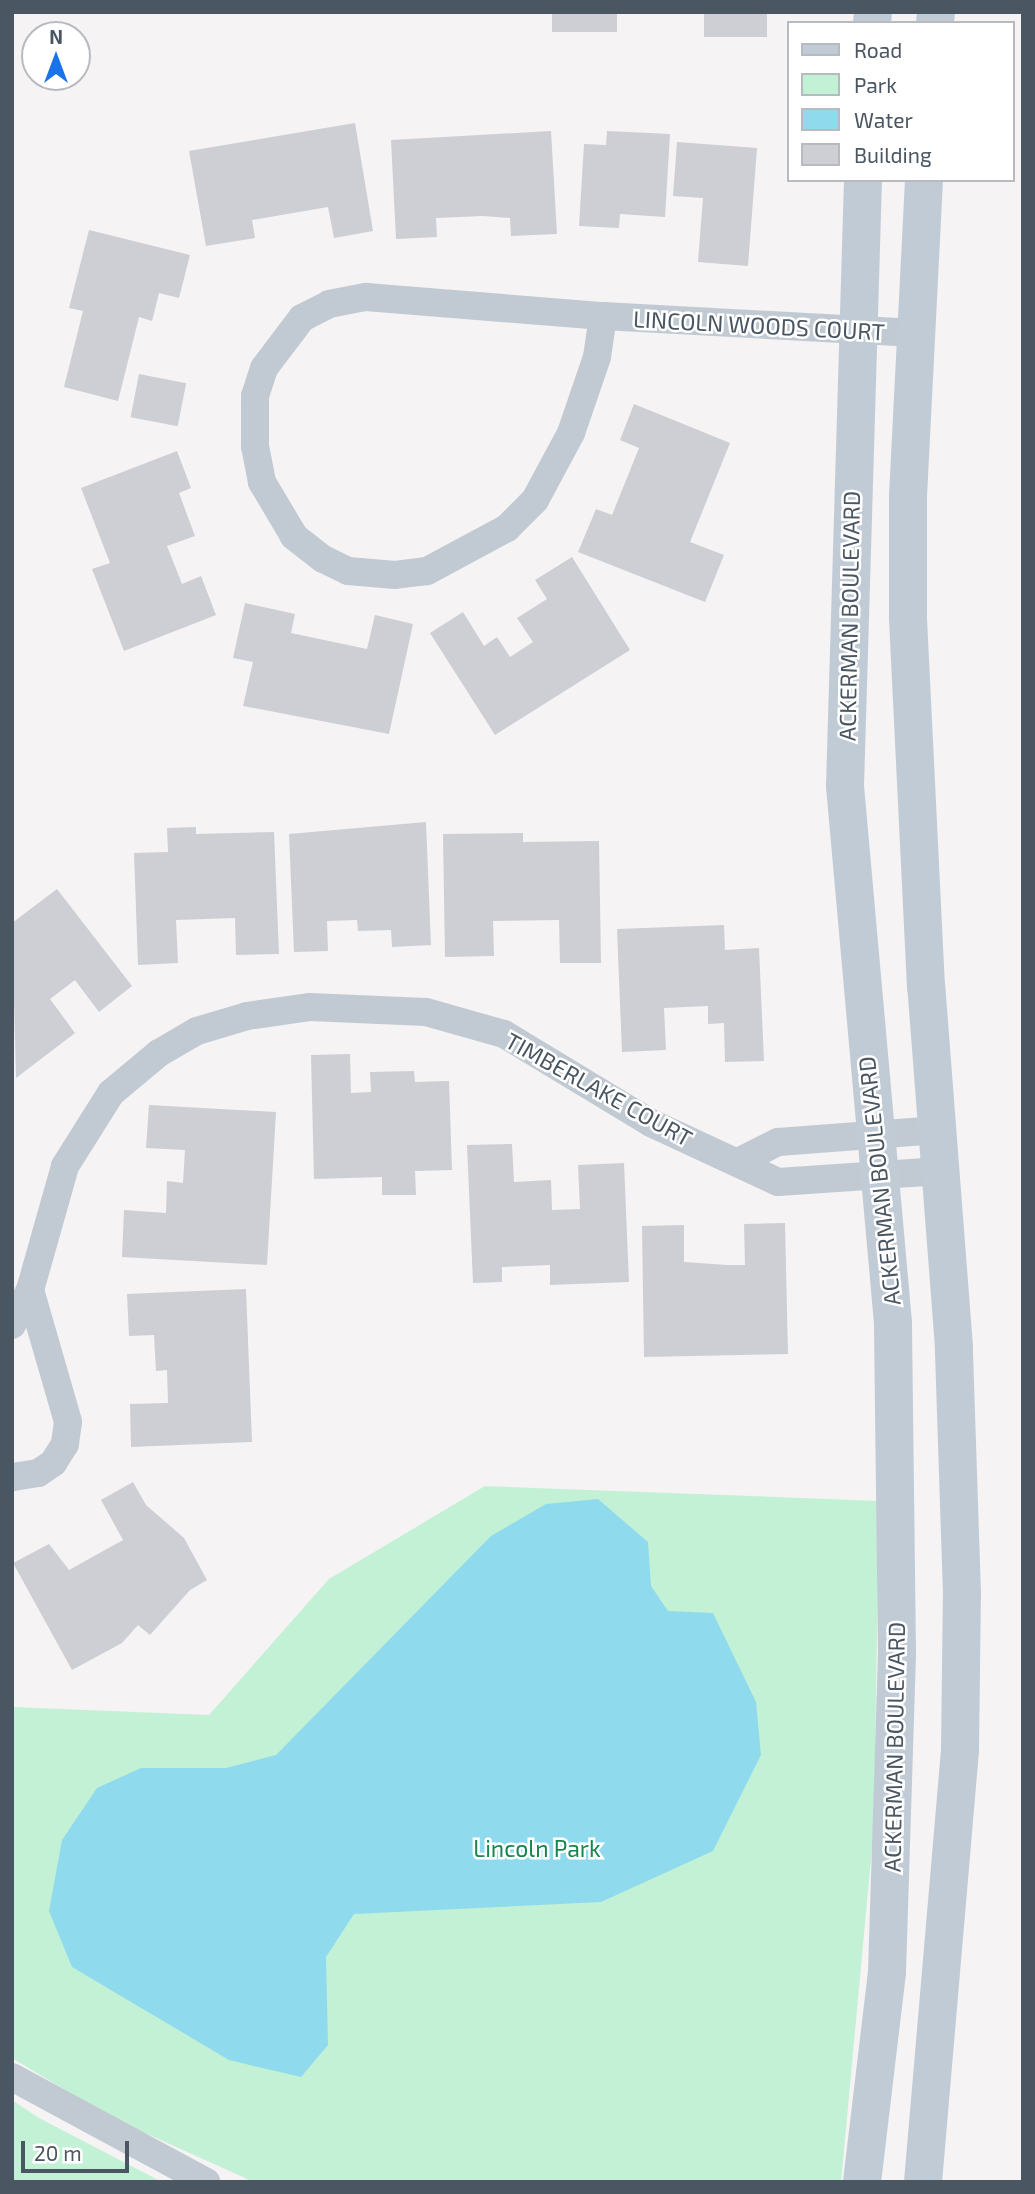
<!DOCTYPE html>
<style>
body{margin:0}
#map{position:relative;width:1035px;height:2194px;overflow:hidden;background:#f5f3f3;font-family:"Exo 2",sans-serif}
div>[style]{position:absolute}
.green>*{inset:0;background:#c3f1d5}
.water>*{inset:0;background:#90daee}
.building>*{inset:0;background:#cdcfd5;transform-origin:0 0}
.street>*{height:28px;margin:-14px;padding:0 14px;transform-origin:14px;border-radius:14px;background:#c1cad2}
.secondary>*{height:38px;margin:-19px;padding:0 19px;transform-origin:19px;border-radius:19px;background:#c1cbd6}
span{translate:-50% -50%;white-space:nowrap;text-align:center;line-height:1.15;-webkit-text-stroke:5px #fff;paint-order:stroke}
.street-label{font-size:23px;color:#4a5661}
.park-label{font-size:23px;color:#17864f}
.frame{position:absolute;inset:0;border:14px solid #4a5661;pointer-events:none}
.legend{position:absolute;left:787px;top:21px;width:228px;height:161px;box-sizing:border-box;background:#fff;border:2px solid #b7bbc0;margin:0;padding:9px 12px;list-style:none;font-size:21px;color:#4a5661}
.legend li{display:flex;align-items:center;gap:14px;height:35px}
.legend b{width:35px;border:2px solid #b7bbc0}
.north{position:absolute;left:21px;top:21px;width:70px;height:70px;box-sizing:border-box;background:#fff;border:2px solid #b7bbc0;border-radius:50%;rotate:0deg;font-size:19px;font-weight:700;line-height:28px;text-align:center;color:#4a5661}
.north::after{content:'';display:block;margin:auto;width:24px;height:32px;background:#1a73e8;clip-path:polygon(50% 0,100% 100%,50% 72%,0 100%)}
.scale{position:absolute;left:21px;top:2141px;width:108px;height:32px;box-sizing:border-box;border:4px solid #4a5661;border-top:0;padding-left:9px;font-size:21px;line-height:24px;white-space:nowrap;color:#4a5661;-webkit-text-stroke:5px #fff;paint-order:stroke}
</style>
<div id="map">
<div class="green">
<div style="clip-path:polygon(485px 1486px,879px 1501px,874px 1826px,841px 2182px,254px 2182px,112px 2118px,12px 2058px,12px 1707px,209px 1715px,329px 1579px)"></div>
<div style="clip-path:polygon(12px 2100px,39px 2118px,162px 2182px,12px 2182px)"></div>
</div>
<div class="water">
<div style="clip-path:polygon(598px 1499px,648px 1542px,651px 1586px,668px 1611px,713px 1613px,756px 1702px,761px 1755px,713px 1851px,601px 1902px,354px 1914px,326px 1957px,328px 2045px,301px 2077px,229px 2060px,72px 1967px,49px 1911px,62px 1840px,97px 1788px,141px 1768px,226px 1768px,276px 1755px,491px 1536px,546px 1504px)"></div>
</div>
<div class="building">
<div style="left:552px;top:12px;width:65px;height:20px"></div>
<div style="left:704px;top:12px;width:63px;height:25px"></div>
<div style="clip-path:polygon(355px 123px,373px 231px,334px 238px,328px 207px,252px 220px,255px 238px,206px 246px,189px 151px)"></div>
<div style="clip-path:polygon(551px 131px,557px 234px,511px 236px,510px 218px,483px 216px,436px 218px,437px 237px,396px 239px,391px 140px)"></div>
<div style="clip-path:polygon(607px 131px,670px 134px,665px 217px,620px 214px,619px 228px,579px 226px,584px 144px,606px 145px)"></div>
<div style="clip-path:polygon(677px 142px,757px 148px,748px 266px,698px 262px,703px 198px,673px 196px)"></div>
<div style="clip-path:polygon(89px 230px,190px 255px,179px 298px,159px 293px,152px 321px,139px 317px,118px 401px,64px 387px,83px 311px,69px 308px)"></div>
<div style="left:139px;top:374px;width:48px;height:44px;rotate:11deg"></div>
<div style="clip-path:polygon(634px 404px,730px 443px,690px 542px,724px 555px,705px 602px,578px 552px,596px 509px,612px 515px,639px 448px,620px 440px)"></div>
<div style="clip-path:polygon(177px 451px,191px 488px,179px 493px,195px 536px,167px 546px,182px 584px,201px 576px,216px 615px,124px 651px,92px 569px,110px 563px,81px 488px)"></div>
<div style="clip-path:polygon(572px 557px,630px 650px,495px 735px,430px 633px,463px 612px,484px 646px,497px 637px,510px 657px,533px 642px,517px 618px,547px 599px,535px 580px)"></div>
<div style="clip-path:polygon(245px 603px,295px 614px,291px 633px,367px 649px,375px 615px,413px 624px,389px 734px,243px 706px,253px 662px,233px 658px)"></div>
<div style="clip-path:polygon(426px 822px,431px 945px,392px 947px,391px 930px,358px 931px,357px 920px,327px 921px,328px 951px,294px 952px,289px 834px)"></div>
<div style="clip-path:polygon(196px 827px,196px 834px,274px 832px,279px 954px,236px 955px,235px 918px,176px 920px,178px 963px,138px 965px,134px 853px,168px 852px,167px 828px)"></div>
<div style="clip-path:polygon(523px 833px,523px 842px,599px 841px,601px 963px,560px 963px,559px 920px,493px 921px,494px 956px,445px 957px,443px 834px)"></div>
<div style="clip-path:polygon(57px 889px,132px 986px,99px 1012px,75px 980px,50px 999px,75px 1033px,16px 1078px,12px 923px)"></div>
<div style="clip-path:polygon(724px 925px,725px 950px,759px 948px,764px 1061px,725px 1062px,724px 1023px,708px 1024px,708px 1006px,664px 1008px,666px 1050px,622px 1052px,617px 929px)"></div>
<div style="clip-path:polygon(350px 1054px,351px 1093px,371px 1092px,370px 1072px,414px 1071px,415px 1082px,449px 1081px,452px 1170px,415px 1171px,416px 1195px,382px 1195px,382px 1177px,314px 1179px,311px 1055px)"></div>
<div style="clip-path:polygon(149px 1105px,276px 1112px,267px 1265px,122px 1257px,124px 1210px,166px 1213px,167px 1181px,183px 1183px,185px 1150px,146px 1148px)"></div>
<div style="clip-path:polygon(512px 1144px,514px 1182px,551px 1180px,552px 1210px,580px 1209px,578px 1165px,624px 1163px,629px 1282px,550px 1285px,550px 1265px,502px 1267px,502px 1282px,473px 1283px,467px 1145px)"></div>
<div style="clip-path:polygon(785px 1223px,788px 1354px,644px 1357px,642px 1226px,684px 1225px,684px 1262px,727px 1265px,745px 1265px,744px 1224px)"></div>
<div style="clip-path:polygon(246px 1289px,252px 1442px,131px 1447px,130px 1404px,168px 1403px,167px 1370px,156px 1371px,154px 1335px,129px 1336px,127px 1294px)"></div>
<div style="clip-path:polygon(133px 1482px,146px 1505px,184px 1538px,207px 1580px,190px 1590px,150px 1635px,138px 1625px,122px 1643px,72px 1670px,13px 1563px,49px 1544px,69px 1570px,123px 1540px,101px 1500px)"></div>
</div>
<div class="street">
<div style="left:366px;top:297px;width:238px;rotate:4.6deg"></div>
<div style="left:603px;top:316px;width:41px;rotate:98.3deg"></div>
<div style="left:597px;top:357px;width:80px;rotate:108.9deg"></div>
<div style="left:571px;top:433px;width:76px;rotate:118.2deg"></div>
<div style="left:535px;top:500px;width:40px;rotate:135deg"></div>
<div style="left:507px;top:528px;width:91px;rotate:151.7deg"></div>
<div style="left:427px;top:571px;width:32px;rotate:173deg"></div>
<div style="left:395px;top:575px;width:47px;rotate:-175.1deg"></div>
<div style="left:348px;top:571px;width:28px;rotate:-154deg"></div>
<div style="left:323px;top:559px;width:37px;rotate:-142deg"></div>
<div style="left:294px;top:536px;width:63px;rotate:-120.7deg"></div>
<div style="left:262px;top:482px;width:37px;rotate:-101deg"></div>
<div style="left:255px;top:446px;width:50px;rotate:-90deg"></div>
<div style="left:255px;top:396px;width:29px;rotate:-72deg"></div>
<div style="left:264px;top:368px;width:63px;rotate:-52.8deg"></div>
<div style="left:302px;top:318px;width:30px;rotate:-27deg"></div>
<div style="left:329px;top:304px;width:38px;rotate:-11deg"></div>
<div style="left:603px;top:316px;width:313px;rotate:3.1deg"></div>
<div style="left:738px;top:1162px;width:45px;rotate:-26.6deg"></div>
<div style="left:778px;top:1142px;width:160px;rotate:-4.3deg"></div>
<div style="left:30px;top:1290px;width:129px;rotate:-74.2deg"></div>
<div style="left:65px;top:1166px;width:86px;rotate:-57.8deg"></div>
<div style="left:111px;top:1093px;width:62px;rotate:-39.8deg"></div>
<div style="left:159px;top:1053px;width:44px;rotate:-30.1deg"></div>
<div style="left:197px;top:1031px;width:52px;rotate:-16.7deg"></div>
<div style="left:247px;top:1016px;width:64px;rotate:-8.1deg"></div>
<div style="left:310px;top:1007px;width:116px;rotate:2.5deg"></div>
<div style="left:426px;top:1012px;width:81px;rotate:15.8deg"></div>
<div style="left:504px;top:1034px;width:172px;rotate:31.2deg"></div>
<div style="left:651px;top:1123px;width:140px;rotate:24.9deg"></div>
<div style="left:778px;top:1182px;width:163px;rotate:-3.9deg"></div>
<div style="left:12px;top:1325px;width:39px;rotate:-63deg"></div>
<div style="left:30px;top:1290px;width:137px;rotate:73.9deg"></div>
<div style="left:68px;top:1422px;width:22px;rotate:98deg"></div>
<div style="left:65px;top:1444px;width:22px;rotate:122deg"></div>
<div style="left:53px;top:1463px;width:18px;rotate:146deg"></div>
<div style="left:38px;top:1473px;width:26px;rotate:171deg"></div>
<div style="left:12px;top:2077px;width:221px;rotate:28.4deg"></div>
</div>
<div class="secondary">
<div style="left:872px;top:23px;width:11px;rotate:-85deg"></div>
<div style="left:935px;top:23px;width:11px;rotate:-85deg"></div>
<div style="left:862px;top:2182px;width:211px;rotate:-83.2deg"></div>
<div style="left:887px;top:1972px;width:318px;rotate:-88.2deg"></div>
<div style="left:897px;top:1654px;width:331px;rotate:-90.7deg"></div>
<div style="left:893px;top:1323px;width:539px;rotate:-95.11deg"></div>
<div style="left:845px;top:786px;width:606px;rotate:-88.3deg"></div>
<div style="left:923px;top:2182px;width:434px;rotate:-85.1deg"></div>
<div style="left:960px;top:1750px;width:156px;rotate:-89.3deg"></div>
<div style="left:962px;top:1594px;width:247px;rotate:-91.9deg"></div>
<div style="left:954px;top:1347px;width:361px;rotate:-94.4deg"></div>
<div style="left:926px;top:987px;width:370px;rotate:-92.8deg"></div>
<div style="left:908px;top:617px;width:121px;rotate:-90deg"></div>
<div style="left:908px;top:496px;width:316px;rotate:-87.1deg"></div>
</div>
<div class="street-label">
<span style="left:759px;top:325px;rotate:3deg">LINCOLN WOODS COURT</span>
<span style="left:849px;top:616px;rotate:-89deg">ACKERMAN BOULEVARD</span>
<span style="left:599px;top:1089px;rotate:29deg">TIMBERLAKE COURT</span>
<span style="left:879px;top:1181px;rotate:-96deg">ACKERMAN BOULEVARD</span>
<span style="left:894px;top:1747px;rotate:-89deg">ACKERMAN BOULEVARD</span>
</div>
<div class="park-label">
<span style="left:537px;top:1848px">Lincoln Park</span>
</div>
<div class="frame"></div>
<ul class="legend">
<li><b style="height:9px;background:#c1cbd6"></b>Road</li>
<li><b style="height:19px;background:#c3f1d5"></b>Park</li>
<li><b style="height:19px;background:#90daee"></b>Water</li>
<li><b style="height:19px;background:#cdcfd5"></b>Building</li>
</ul>
<div class="north">N</div>
<div class="scale">20 m</div>
</div>
